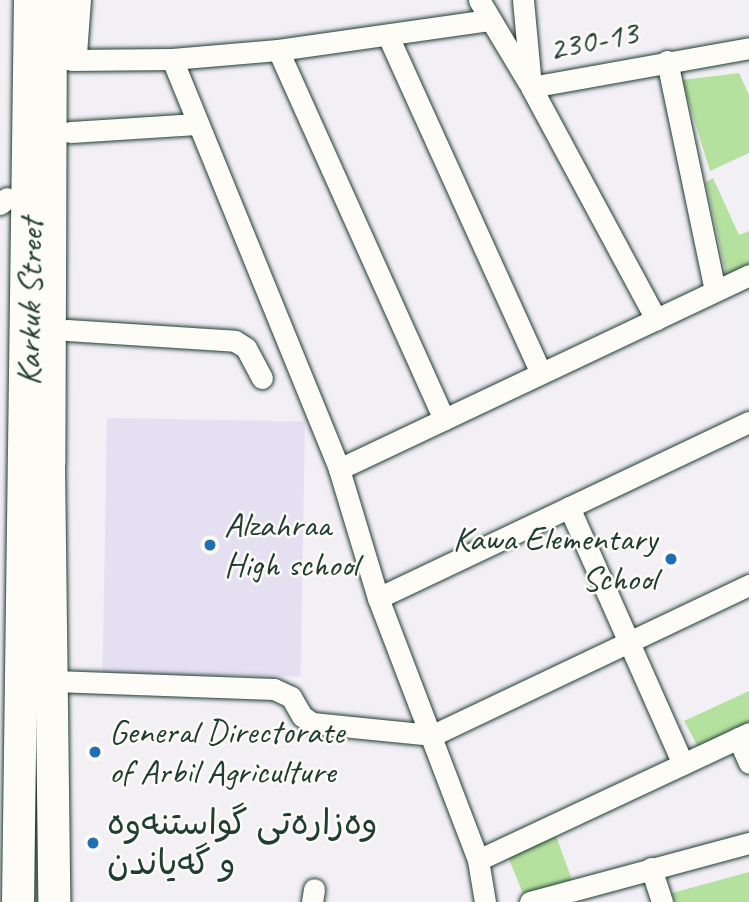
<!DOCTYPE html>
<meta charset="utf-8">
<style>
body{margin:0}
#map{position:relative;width:749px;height:902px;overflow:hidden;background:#f2eff5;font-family:Caveat,"Playpen Sans Arabic",sans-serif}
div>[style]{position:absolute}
.built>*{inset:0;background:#e5dff2;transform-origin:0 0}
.green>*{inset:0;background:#b5e19f}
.roads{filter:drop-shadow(0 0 2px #1f3d34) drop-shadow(0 0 2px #1f3d34)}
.minor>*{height:21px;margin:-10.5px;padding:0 10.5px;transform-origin:10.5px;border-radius:10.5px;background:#fdfcf7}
.highway>*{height:32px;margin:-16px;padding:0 16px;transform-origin:16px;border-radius:16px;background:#fdfcf7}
.dots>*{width:19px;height:19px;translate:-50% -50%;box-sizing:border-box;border:4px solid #fdfcf7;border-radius:50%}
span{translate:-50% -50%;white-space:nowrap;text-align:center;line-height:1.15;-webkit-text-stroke:5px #fdfcf7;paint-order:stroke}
.street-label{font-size:35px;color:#1f3d34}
.poi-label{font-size:35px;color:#1f3d34}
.left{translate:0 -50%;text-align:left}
.right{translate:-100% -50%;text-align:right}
</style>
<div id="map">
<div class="built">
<div style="left:107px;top:418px;width:198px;height:255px;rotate:1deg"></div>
</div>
<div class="green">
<div style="clip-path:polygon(739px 73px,749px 95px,749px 153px,710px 171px,682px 80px)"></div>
<div style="clip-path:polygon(713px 178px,739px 235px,749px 231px,749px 267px,727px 278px,706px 182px)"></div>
<div style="clip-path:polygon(749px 691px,749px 728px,701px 752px,684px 721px)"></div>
<div style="clip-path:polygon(555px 833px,572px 880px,523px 894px,507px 854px)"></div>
<div style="clip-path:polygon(749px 872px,749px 902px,675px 902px,672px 893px)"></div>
</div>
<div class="roads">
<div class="minor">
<div style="left:479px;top:0;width:96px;rotate:59.1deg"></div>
<div style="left:523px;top:0;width:87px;rotate:84.7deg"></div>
<div style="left:531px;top:87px;width:264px;rotate:61.7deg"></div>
<div style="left:388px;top:36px;width:370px;rotate:65.6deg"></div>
<div style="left:278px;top:50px;width:405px;rotate:65.8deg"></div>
<div style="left:172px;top:59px;width:443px;rotate:67.8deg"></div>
<div style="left:339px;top:469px;width:135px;rotate:73.2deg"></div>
<div style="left:378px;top:598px;width:280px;rotate:69.1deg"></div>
<div style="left:478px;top:860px;width:43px;rotate:80.5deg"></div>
<div style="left:71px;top:60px;width:101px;rotate:-0.6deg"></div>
<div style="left:172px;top:59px;width:106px;rotate:-4.9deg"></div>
<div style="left:278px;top:50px;width:213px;rotate:-8.1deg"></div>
<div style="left:667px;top:61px;width:235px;rotate:78.2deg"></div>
<div style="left:531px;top:87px;width:221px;rotate:-10.1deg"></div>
<div style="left:70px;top:132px;width:128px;rotate:-3.6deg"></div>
<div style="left:0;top:204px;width:9px;rotate:-41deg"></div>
<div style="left:67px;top:330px;width:168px;rotate:3.7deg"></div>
<div style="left:235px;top:341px;width:13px;rotate:32deg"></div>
<div style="left:246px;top:348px;width:34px;rotate:62deg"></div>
<div style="left:339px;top:469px;width:454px;rotate:-25.3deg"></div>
<div style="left:569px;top:507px;width:281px;rotate:66.1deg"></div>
<div style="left:378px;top:598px;width:411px;rotate:-25.4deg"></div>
<div style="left:54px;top:681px;width:220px;rotate:2.1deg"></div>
<div style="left:274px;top:689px;width:19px;rotate:25deg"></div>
<div style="left:291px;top:697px;width:22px;rotate:60deg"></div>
<div style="left:302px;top:716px;width:12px;rotate:35deg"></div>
<div style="left:312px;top:723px;width:122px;rotate:5.7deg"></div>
<div style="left:433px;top:735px;width:350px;rotate:-25.4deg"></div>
<div style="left:738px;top:738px;width:27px;rotate:66deg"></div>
<div style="left:478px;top:860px;width:299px;rotate:-25.1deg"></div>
<div style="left:651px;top:868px;width:36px;rotate:72deg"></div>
<div style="left:312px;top:902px;width:13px;rotate:-81deg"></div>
<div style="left:530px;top:902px;width:227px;rotate:-15.1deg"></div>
</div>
<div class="highway">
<div style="left:51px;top:0;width:463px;rotate:90.2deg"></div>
<div style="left:49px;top:463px;width:439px;rotate:89.3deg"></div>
<div style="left:71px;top:54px;width:54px;rotate:-85.8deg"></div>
<div style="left:18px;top:902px;width:902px;rotate:-89.24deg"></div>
</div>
</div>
<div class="dots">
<div style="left:210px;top:545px;background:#1f6fb2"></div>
<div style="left:671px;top:559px;background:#1f6fb2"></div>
<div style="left:95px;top:752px;background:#1f6fb2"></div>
<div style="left:93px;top:843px;background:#1f6fb2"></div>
</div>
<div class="street-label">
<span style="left:593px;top:41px;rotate:-11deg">230-13</span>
<span style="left:30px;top:302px;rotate:-89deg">Karkuk Street</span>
</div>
<div class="poi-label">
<span class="left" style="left:224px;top:545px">Alzahraa<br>High school</span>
<span class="right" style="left:657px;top:559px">Kawa Elementary<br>School</span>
<span class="left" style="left:109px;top:752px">General Directorate<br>of Arbil Agriculture</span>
<span class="left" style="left:107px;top:843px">وەزارەتی گواستنەوە<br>و گەیاندن</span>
</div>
</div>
